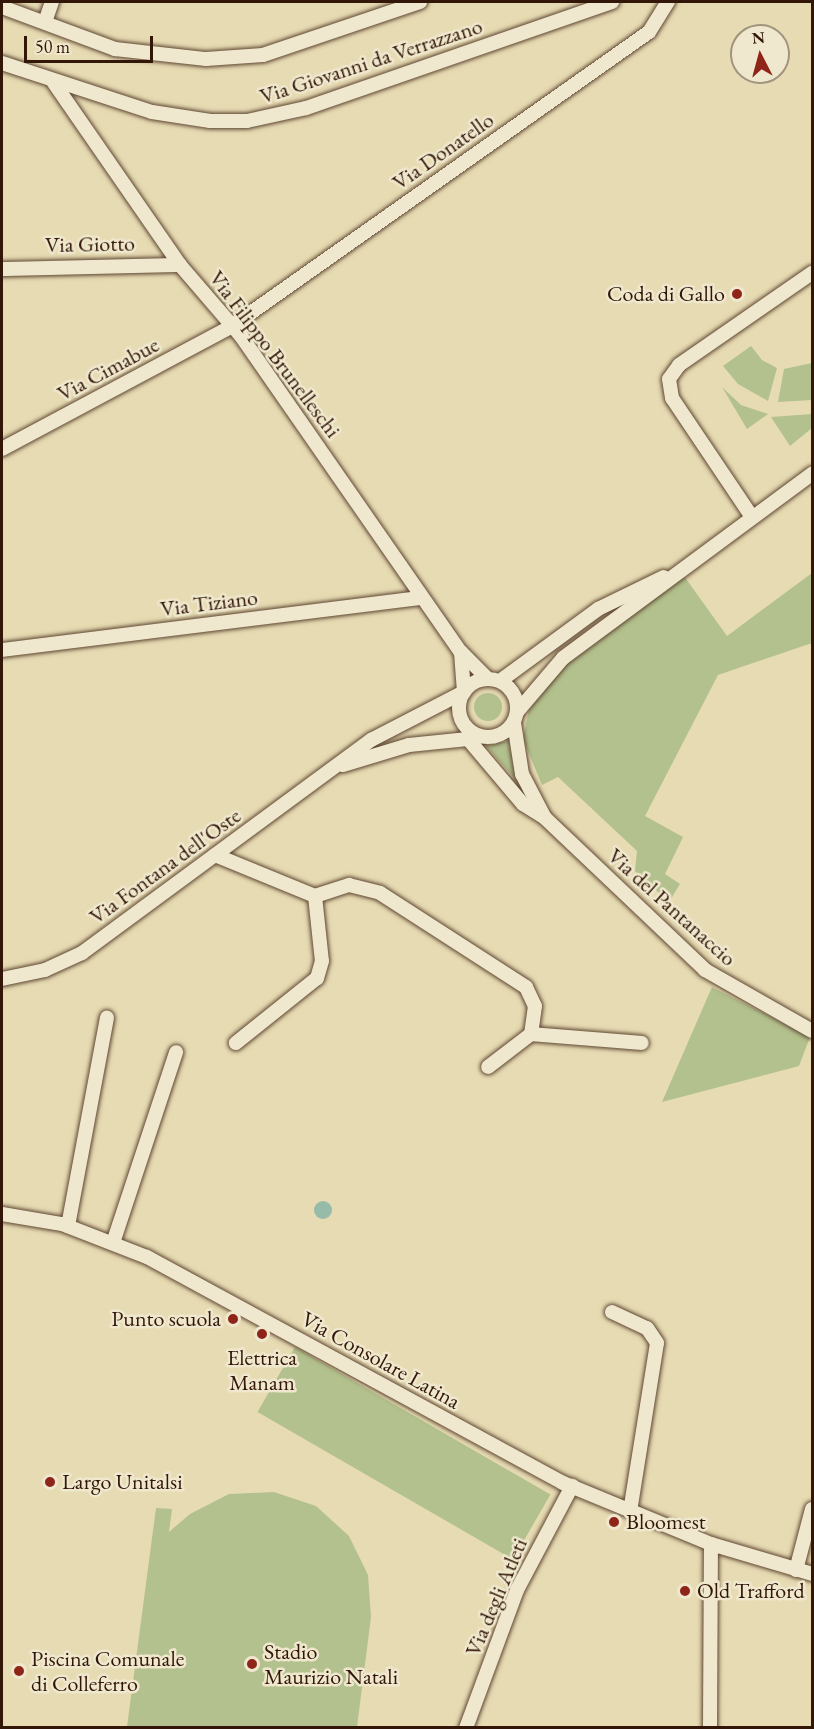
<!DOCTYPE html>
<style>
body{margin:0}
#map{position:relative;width:814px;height:1729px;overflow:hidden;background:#e7dbb3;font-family:"EB Garamond",serif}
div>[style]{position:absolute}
.green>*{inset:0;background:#b3c18e;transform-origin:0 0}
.round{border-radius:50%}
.water>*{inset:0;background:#97bba9}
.roads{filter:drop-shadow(0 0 2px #5f4732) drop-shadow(0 0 2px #5f4732)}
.street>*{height:14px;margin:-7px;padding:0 7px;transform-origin:7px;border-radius:7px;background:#efe8ce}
.street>.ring{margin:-7px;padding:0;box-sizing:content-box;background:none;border:14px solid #efe8ce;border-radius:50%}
.dots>*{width:16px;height:16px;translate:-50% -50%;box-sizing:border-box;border:3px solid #efe8ce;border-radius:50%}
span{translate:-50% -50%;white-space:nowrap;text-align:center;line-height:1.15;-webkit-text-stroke:5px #efe8ce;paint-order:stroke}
.street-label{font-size:22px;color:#321607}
.poi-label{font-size:22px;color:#321607}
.right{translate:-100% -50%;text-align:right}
.left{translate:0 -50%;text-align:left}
.frame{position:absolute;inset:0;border:3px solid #321607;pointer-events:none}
.north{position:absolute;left:730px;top:24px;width:60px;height:60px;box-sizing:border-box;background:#efe8ce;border:2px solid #a3947e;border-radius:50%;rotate:354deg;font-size:16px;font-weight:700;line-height:24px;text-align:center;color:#321607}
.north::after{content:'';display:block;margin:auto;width:21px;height:27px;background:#8f2418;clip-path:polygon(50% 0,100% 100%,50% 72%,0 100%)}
.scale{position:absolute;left:24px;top:36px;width:129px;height:27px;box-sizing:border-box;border:3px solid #321607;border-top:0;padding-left:8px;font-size:18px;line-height:21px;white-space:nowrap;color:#321607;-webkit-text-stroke:4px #efe8ce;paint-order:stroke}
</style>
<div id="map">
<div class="green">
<div style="clip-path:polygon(751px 346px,762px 360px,777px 368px,768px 401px,738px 384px,723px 366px)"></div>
<div style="clip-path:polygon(812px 363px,812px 400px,778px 402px,784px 369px)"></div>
<div style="clip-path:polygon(722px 387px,741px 405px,768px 414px,747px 429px)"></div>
<div style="clip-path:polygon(812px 414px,812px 428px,790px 446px,771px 417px)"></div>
<div style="clip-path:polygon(812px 573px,812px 643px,718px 675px,645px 816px,683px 837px,665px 874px,680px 884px,669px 902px,635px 871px,637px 851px,558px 777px,542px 785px,523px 739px,532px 694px,548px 672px,684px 576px,727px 636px)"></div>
<div class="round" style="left:474px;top:693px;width:28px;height:28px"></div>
<div style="clip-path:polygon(509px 741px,513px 764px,519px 783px,486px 746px)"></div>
<div style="clip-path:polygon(712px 987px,810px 1037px,799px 1066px,662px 1102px)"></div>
<div style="left:295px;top:1347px;width:295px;height:75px;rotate:30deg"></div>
<div style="clip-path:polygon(274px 1492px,316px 1506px,349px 1536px,368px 1575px,371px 1617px,357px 1727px,127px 1727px,156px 1508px,172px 1509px,169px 1532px,190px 1514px,229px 1494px)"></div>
</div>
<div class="water">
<div class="round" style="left:314px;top:1201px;width:18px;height:18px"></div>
</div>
<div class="roads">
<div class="street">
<div style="left:2px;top:7px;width:121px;rotate:20.4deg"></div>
<div style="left:115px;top:49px;width:92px;rotate:6.3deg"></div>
<div style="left:206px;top:59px;width:57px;rotate:-4deg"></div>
<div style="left:263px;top:55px;width:166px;rotate:-18.7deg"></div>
<div style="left:45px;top:22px;width:21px;rotate:-71deg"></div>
<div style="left:2px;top:63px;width:158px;rotate:18.1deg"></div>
<div style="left:152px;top:112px;width:59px;rotate:8.8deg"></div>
<div style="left:210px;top:121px;width:37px"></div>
<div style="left:247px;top:121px;width:60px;rotate:-12.4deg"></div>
<div style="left:306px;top:108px;width:324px;rotate:-19.1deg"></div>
<div style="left:54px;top:83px;width:221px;rotate:55.3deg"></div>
<div style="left:180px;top:265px;width:94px;rotate:49.3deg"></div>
<div style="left:241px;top:336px;width:385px;rotate:55.2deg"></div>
<div style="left:2px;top:269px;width:178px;rotate:-1.3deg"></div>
<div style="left:2px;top:449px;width:261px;rotate:-28.1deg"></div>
<div style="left:232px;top:326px;width:510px;rotate:-35.19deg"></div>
<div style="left:649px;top:32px;width:36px;rotate:-58deg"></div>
<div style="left:752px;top:517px;width:143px;rotate:-123.9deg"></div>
<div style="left:672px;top:398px;width:19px;rotate:-99deg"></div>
<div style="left:669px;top:379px;width:17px;rotate:-54deg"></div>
<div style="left:679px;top:365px;width:162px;rotate:-34.7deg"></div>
<div style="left:2px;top:650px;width:422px;rotate:-7.1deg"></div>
<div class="ring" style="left:459px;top:679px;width:44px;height:44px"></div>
<div style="left:500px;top:681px;width:122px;rotate:-36.3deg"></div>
<div style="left:598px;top:609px;width:73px;rotate:-25.9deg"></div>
<div style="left:517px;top:712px;width:71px;rotate:-49.6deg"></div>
<div style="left:563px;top:658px;width:310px;rotate:-36.5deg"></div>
<div style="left:514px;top:723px;width:52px;rotate:81.1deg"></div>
<div style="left:522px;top:774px;width:47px;rotate:62.4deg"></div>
<div style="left:468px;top:739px;width:85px;rotate:49.8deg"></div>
<div style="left:523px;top:804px;width:26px;rotate:32deg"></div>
<div style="left:545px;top:818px;width:221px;rotate:43.5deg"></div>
<div style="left:705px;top:970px;width:123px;rotate:29.7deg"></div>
<div style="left:343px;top:765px;width:69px;rotate:-16.9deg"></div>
<div style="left:409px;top:745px;width:59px;rotate:-5.8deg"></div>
<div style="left:215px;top:855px;width:108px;rotate:22.3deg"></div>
<div style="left:315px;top:896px;width:65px;rotate:83.9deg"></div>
<div style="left:322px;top:961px;width:18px;rotate:106deg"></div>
<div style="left:317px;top:978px;width:104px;rotate:141.3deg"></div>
<div style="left:315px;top:896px;width:36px;rotate:-18deg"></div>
<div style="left:349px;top:885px;width:32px;rotate:14deg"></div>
<div style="left:380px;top:893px;width:174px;rotate:32.8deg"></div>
<div style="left:526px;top:987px;width:21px;rotate:65deg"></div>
<div style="left:535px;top:1006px;width:28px;rotate:98deg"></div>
<div style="left:531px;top:1034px;width:54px;rotate:142.5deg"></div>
<div style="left:2px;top:979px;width:44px;rotate:-11.8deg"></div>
<div style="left:45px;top:970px;width:41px;rotate:-24.7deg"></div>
<div style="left:82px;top:953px;width:359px;rotate:-36.4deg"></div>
<div style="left:371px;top:740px;width:105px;rotate:-27.3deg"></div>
<div style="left:464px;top:692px;width:40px;rotate:-94.3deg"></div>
<div style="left:461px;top:652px;width:38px;rotate:45deg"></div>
<div style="left:531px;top:1034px;width:111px;rotate:4.6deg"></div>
<div style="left:2px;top:1214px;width:61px;rotate:9.5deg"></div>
<div style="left:62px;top:1224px;width:91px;rotate:21.2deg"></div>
<div style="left:147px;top:1257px;width:473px;rotate:28.5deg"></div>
<div style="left:563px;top:1483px;width:160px;rotate:22.4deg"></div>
<div style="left:711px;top:1544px;width:105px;rotate:16.5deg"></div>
<div style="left:68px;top:1226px;width:212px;rotate:-79.4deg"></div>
<div style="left:113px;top:1243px;width:201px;rotate:-71.7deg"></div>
<div style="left:612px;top:1312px;width:38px;rotate:25deg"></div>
<div style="left:647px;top:1328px;width:18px;rotate:56deg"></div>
<div style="left:657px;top:1343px;width:170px;rotate:99.1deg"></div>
<div style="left:796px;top:1570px;width:63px;rotate:-75.3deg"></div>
<div style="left:466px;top:1728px;width:147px;rotate:-69.7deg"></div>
<div style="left:517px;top:1590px;width:118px;rotate:-62.1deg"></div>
<div style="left:710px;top:1728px;width:184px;rotate:-89.7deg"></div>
</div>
</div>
<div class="dots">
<div style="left:737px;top:294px;background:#8f2418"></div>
<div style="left:233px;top:1319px;background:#8f2418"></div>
<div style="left:262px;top:1334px;background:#8f2418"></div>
<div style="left:50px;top:1482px;background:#8f2418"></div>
<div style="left:614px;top:1522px;background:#8f2418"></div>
<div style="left:685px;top:1591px;background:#8f2418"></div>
<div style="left:252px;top:1664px;background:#8f2418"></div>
<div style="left:19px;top:1671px;background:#8f2418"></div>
</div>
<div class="street-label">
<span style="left:371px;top:61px;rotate:-18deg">Via Giovanni da Verrazzano</span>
<span style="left:443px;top:151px;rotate:-35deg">Via Donatello</span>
<span style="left:90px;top:244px;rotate:-1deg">Via Giotto</span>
<span style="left:275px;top:354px;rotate:53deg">Via Filippo Brunelleschi</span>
<span style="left:108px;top:369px;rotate:-28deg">Via Cimabue</span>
<span style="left:209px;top:603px;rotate:-7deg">Via Tiziano</span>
<span style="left:165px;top:866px;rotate:-36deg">Via Fontana dell'Oste</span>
<span style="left:672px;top:907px;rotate:42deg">Via del Pantanaccio</span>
<span style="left:381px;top:1360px;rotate:29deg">Via Consolare Latina</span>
<span style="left:496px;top:1597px;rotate:-67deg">Via degli Atleti</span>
</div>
<div class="poi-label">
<span class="right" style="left:725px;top:294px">Coda di Gallo</span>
<span class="right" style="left:221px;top:1319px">Punto scuola</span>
<span style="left:262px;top:1370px">Elettrica<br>Manam</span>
<span class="left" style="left:62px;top:1482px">Largo Unitalsi</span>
<span class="left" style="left:626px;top:1522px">Bloomest</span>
<span class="left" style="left:697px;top:1591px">Old Trafford</span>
<span class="left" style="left:264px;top:1664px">Stadio<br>Maurizio Natali</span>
<span class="left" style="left:31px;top:1671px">Piscina Comunale<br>di Colleferro</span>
</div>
<div class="frame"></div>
<div class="north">N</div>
<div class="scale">50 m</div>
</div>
